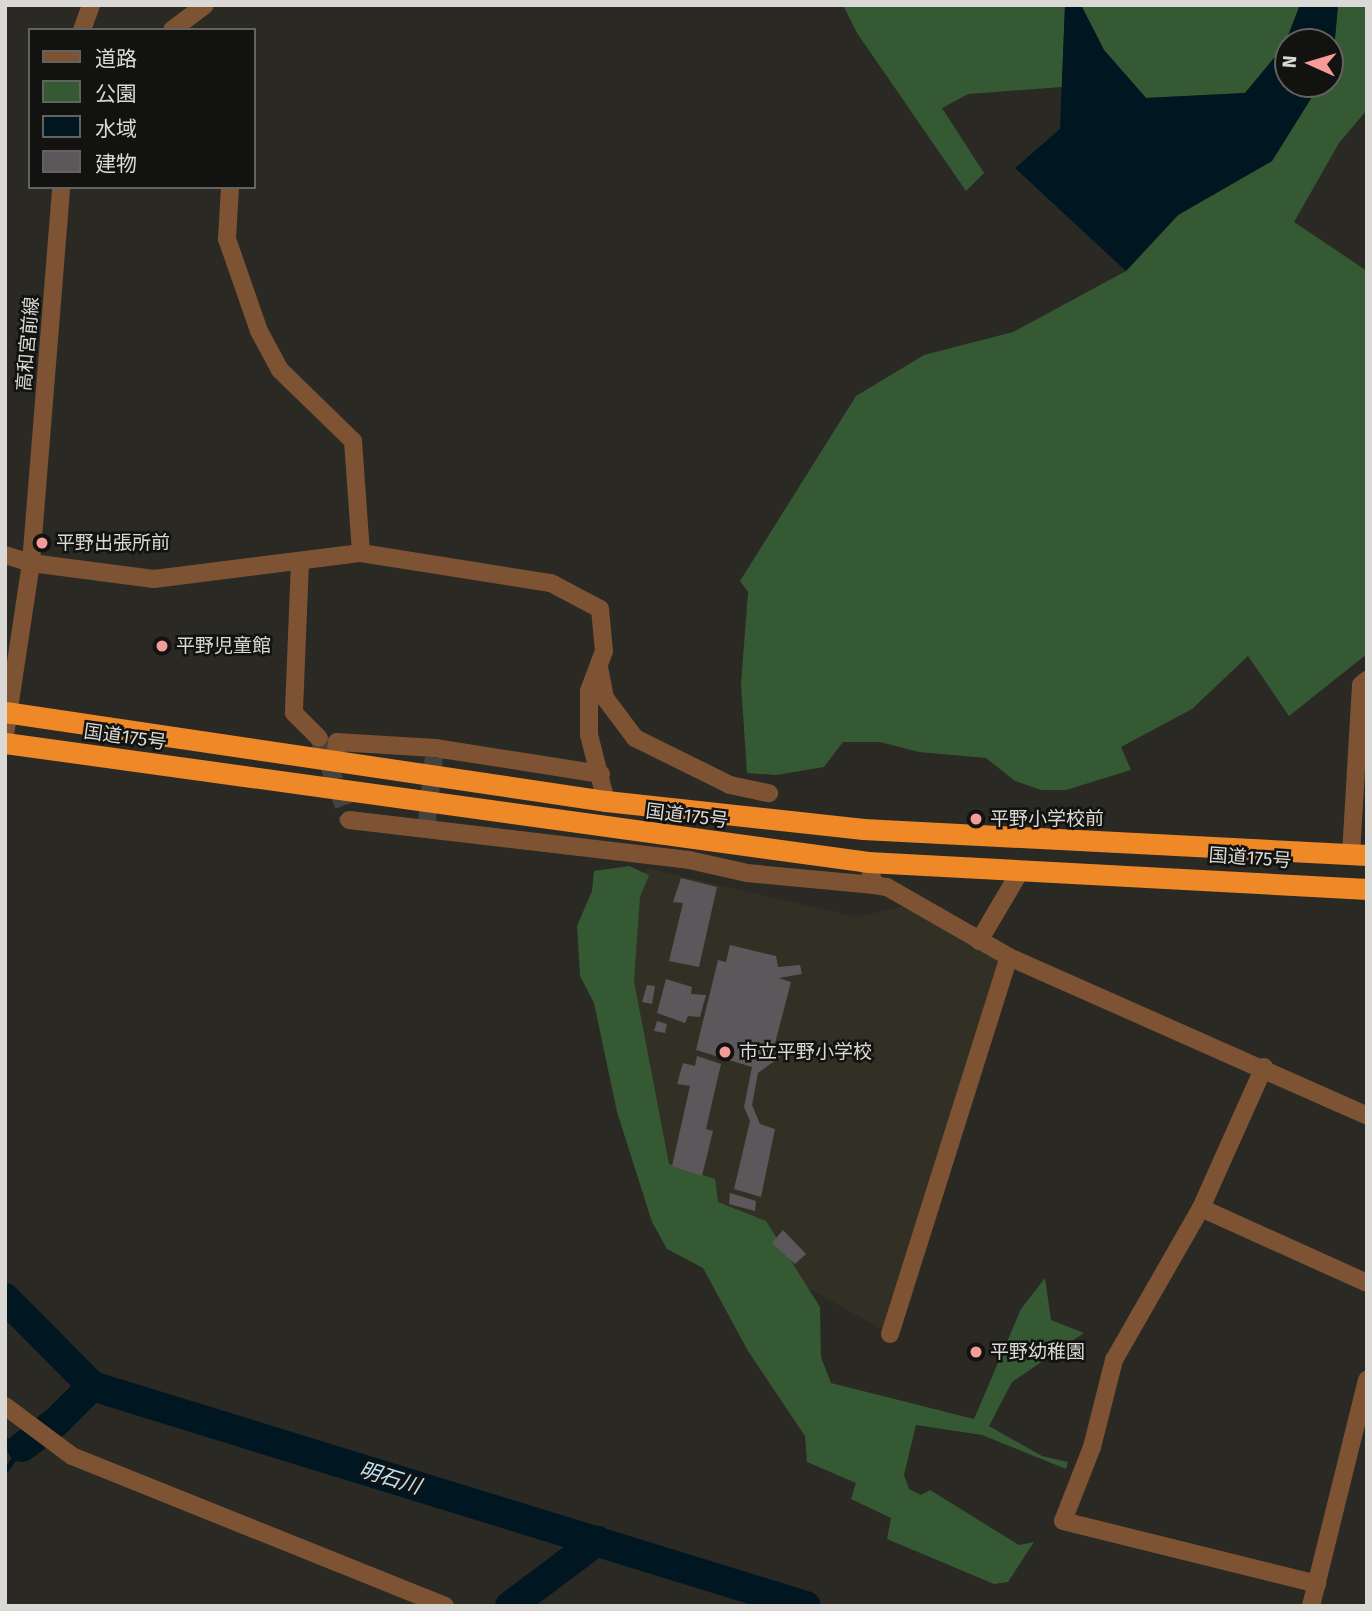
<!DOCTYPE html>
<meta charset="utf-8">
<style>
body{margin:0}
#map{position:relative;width:1372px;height:1611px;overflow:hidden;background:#2a2924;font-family:"Fira Sans","Noto Sans JP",sans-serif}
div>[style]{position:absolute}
.built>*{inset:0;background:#323025}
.green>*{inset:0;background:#355932}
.water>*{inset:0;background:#001621}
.stream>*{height:5px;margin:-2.5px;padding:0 2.5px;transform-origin:2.5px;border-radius:2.5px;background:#001621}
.river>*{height:30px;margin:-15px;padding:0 15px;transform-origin:15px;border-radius:15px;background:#001621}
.building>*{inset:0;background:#5c575b}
.minor-tunnel>*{height:18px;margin-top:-9px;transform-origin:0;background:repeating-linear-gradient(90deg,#44433f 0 18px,transparent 0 27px)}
.minor>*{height:18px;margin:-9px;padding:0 9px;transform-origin:9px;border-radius:9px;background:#7d5333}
.highway>*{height:21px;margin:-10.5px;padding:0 10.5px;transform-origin:10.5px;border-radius:10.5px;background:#ef8827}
.dots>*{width:19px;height:19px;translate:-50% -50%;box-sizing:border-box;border:4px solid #121210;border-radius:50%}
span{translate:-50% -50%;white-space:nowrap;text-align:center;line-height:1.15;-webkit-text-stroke:5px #121210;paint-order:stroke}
.street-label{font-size:19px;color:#dad9d5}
.poi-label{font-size:19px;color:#dad9d5}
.left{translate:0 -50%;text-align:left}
.water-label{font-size:21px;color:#b9e3f7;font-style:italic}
.frame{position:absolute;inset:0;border:7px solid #dad9d5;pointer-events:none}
.legend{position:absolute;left:28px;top:28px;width:228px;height:161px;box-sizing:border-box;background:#121210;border:2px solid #62625f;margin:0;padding:9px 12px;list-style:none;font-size:21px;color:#dad9d5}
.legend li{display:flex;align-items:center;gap:14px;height:35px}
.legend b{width:35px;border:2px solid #62625f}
.north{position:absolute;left:1274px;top:28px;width:70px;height:70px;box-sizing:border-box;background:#121210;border:2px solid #62625f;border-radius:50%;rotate:274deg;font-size:19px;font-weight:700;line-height:28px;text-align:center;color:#dad9d5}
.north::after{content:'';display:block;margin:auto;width:24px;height:32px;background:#f59b98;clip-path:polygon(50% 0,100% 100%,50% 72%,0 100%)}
</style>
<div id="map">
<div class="built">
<div style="clip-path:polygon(647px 868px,856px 917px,909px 905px,1000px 959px,883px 1330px,645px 1196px,624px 893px)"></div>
</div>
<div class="green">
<div style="clip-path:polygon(843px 5px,1065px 5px,1062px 87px,968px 94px,942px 108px,984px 173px,966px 191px,857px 33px)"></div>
<div style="clip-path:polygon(1081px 5px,1300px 5px,1284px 46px,1245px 93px,1146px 98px,1104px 50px)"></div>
<div style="clip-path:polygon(1338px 5px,1367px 5px,1367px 110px,1339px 143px,1294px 222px,1367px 271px,1367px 654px,1289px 716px,1248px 656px,1192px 709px,1121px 747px,1131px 770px,1066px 790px,1041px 790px,1015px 781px,986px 758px,919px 752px,880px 742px,843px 742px,824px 767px,776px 775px,747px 773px,741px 684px,748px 592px,740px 581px,856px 396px,924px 355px,1013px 332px,1126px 271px,1178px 215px,1272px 161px,1320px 84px,1330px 84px)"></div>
<div style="clip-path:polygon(629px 866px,649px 875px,640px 897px,634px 981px,669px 1164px,715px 1179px,718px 1202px,766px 1221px,820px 1307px,821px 1357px,831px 1383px,974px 1419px,1021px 1309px,1045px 1278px,1051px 1320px,1084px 1333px,1012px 1382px,989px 1426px,1042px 1456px,1068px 1462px,1066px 1469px,982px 1435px,916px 1425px,904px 1475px,909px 1489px,921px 1495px,930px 1490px,1019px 1545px,1034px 1542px,1008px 1582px,994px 1584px,887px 1539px,891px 1518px,851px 1499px,856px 1483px,807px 1462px,805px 1436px,748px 1351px,703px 1268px,667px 1249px,652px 1222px,617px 1112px,594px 1003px,580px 976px,577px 926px,592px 891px,594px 871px)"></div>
</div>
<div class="water">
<div style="clip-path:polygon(1065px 5px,1081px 5px,1104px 50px,1146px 98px,1245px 93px,1284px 46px,1300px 5px,1338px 5px,1333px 62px,1330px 67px,1330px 42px,1288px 42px,1288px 84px,1320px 84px,1272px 161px,1178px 215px,1126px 271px,1015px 168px,1060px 129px)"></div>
</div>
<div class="stream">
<div style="left:5px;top:1439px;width:19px;rotate:25deg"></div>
<div style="left:22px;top:1447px;width:29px;rotate:126deg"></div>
</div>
<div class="river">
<div style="left:5px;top:1298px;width:124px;rotate:45.3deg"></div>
<div style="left:92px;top:1386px;width:747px;rotate:17.13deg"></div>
<div style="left:22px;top:1447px;width:42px;rotate:-36.3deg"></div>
<div style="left:56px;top:1422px;width:51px;rotate:-45deg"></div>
<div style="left:510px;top:1606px;width:109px;rotate:-36.8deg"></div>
</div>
<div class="building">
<div style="clip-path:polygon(681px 878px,717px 887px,699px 967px,669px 961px,683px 903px,673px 902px)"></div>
<div style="clip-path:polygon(730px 945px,776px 956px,778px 967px,800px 965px,802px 974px,779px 978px,791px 982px,772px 1055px,778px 1051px,780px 1057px,758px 1073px,752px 1105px,760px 1124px,775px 1129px,761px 1197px,734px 1189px,750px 1121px,744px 1107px,752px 1067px,696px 1050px,718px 960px,726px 962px)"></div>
<div style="clip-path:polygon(666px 979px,692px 987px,691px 994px,706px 995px,700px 1017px,688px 1016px,685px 1023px,657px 1013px)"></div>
<div style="clip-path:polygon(647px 985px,655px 986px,652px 1004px,642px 1002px)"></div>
<div style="clip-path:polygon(657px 1021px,667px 1024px,665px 1033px,654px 1031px)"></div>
<div style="clip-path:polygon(697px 1056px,721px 1064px,706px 1129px,713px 1131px,702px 1176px,672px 1166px,690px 1086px,677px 1084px,683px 1063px,695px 1066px)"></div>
<div style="clip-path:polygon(730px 1193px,756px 1201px,755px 1211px,729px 1204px)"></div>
<div style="clip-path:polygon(783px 1230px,806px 1254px,795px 1264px,772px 1243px)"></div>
</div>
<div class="minor-tunnel">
<div style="left:319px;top:738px;width:87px;rotate:69.9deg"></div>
<div style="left:426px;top:829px;width:81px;rotate:-83.7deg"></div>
</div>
<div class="minor">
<div style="left:82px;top:30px;width:27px;rotate:-70deg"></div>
<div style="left:172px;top:30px;width:41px;rotate:-37.1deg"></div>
<div style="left:230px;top:187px;width:52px;rotate:93.3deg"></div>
<div style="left:227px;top:239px;width:97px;rotate:70.8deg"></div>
<div style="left:259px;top:331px;width:44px;rotate:61.7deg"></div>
<div style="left:280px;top:370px;width:102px;rotate:44.2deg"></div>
<div style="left:353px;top:441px;width:112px;rotate:85.9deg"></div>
<div style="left:5px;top:555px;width:27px;rotate:17deg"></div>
<div style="left:31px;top:563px;width:124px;rotate:7.4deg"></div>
<div style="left:154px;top:579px;width:209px;rotate:-7.2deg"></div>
<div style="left:361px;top:553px;width:192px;rotate:9deg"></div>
<div style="left:551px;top:583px;width:55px;rotate:28deg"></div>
<div style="left:600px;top:609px;width:42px;rotate:84.6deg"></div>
<div style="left:604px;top:651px;width:43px;rotate:110.6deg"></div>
<div style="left:589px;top:691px;width:44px;rotate:90deg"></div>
<div style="left:589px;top:735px;width:68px;rotate:75.6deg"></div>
<div style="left:300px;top:561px;width:152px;rotate:92.3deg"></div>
<div style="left:294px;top:713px;width:35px;rotate:45deg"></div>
<div style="left:599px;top:667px;width:32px;rotate:79deg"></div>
<div style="left:605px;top:698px;width:50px;rotate:53.1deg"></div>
<div style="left:635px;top:738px;width:106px;rotate:26.3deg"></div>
<div style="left:730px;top:785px;width:40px;rotate:12deg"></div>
<div style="left:5px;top:735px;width:174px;rotate:-81.4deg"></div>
<div style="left:31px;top:563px;width:377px;rotate:-85.4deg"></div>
<div style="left:335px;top:761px;width:19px;rotate:-84deg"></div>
<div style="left:337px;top:742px;width:98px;rotate:3.5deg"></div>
<div style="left:435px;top:748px;width:168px;rotate:8.9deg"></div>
<div style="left:349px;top:820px;width:342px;rotate:6.7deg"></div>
<div style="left:689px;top:860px;width:59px;rotate:12.6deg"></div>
<div style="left:747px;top:873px;width:128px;rotate:5.4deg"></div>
<div style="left:1351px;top:854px;width:169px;rotate:-86.6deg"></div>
<div style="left:1361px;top:685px;width:8px;rotate:-40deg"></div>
<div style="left:868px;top:862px;width:24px;rotate:75deg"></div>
<div style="left:874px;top:885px;width:13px;rotate:9deg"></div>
<div style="left:887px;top:887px;width:141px;rotate:29.8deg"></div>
<div style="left:1009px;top:957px;width:392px;rotate:23.9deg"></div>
<div style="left:979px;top:941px;width:82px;rotate:-59.4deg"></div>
<div style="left:1264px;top:1067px;width:154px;rotate:114.1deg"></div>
<div style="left:1201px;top:1208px;width:175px;rotate:119.8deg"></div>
<div style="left:1114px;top:1360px;width:90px;rotate:104.2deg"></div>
<div style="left:1092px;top:1447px;width:79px;rotate:111.4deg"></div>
<div style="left:1063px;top:1521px;width:262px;rotate:13.9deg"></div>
<div style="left:1201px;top:1208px;width:182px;rotate:24.3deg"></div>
<div style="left:890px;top:1334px;width:395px;rotate:-72.5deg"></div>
<div style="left:5px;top:1406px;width:84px;rotate:36.7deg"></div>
<div style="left:72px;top:1456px;width:402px;rotate:21.9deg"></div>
<div style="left:1311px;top:1606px;width:233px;rotate:-76.1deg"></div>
</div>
<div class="highway">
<div style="left:5px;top:712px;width:608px;rotate:8.42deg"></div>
<div style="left:606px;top:801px;width:259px;rotate:6.2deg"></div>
<div style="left:863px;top:829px;width:505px;rotate:2.95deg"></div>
<div style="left:5px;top:743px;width:871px;rotate:7.85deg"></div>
<div style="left:868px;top:862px;width:500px;rotate:3.1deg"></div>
</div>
<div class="dots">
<div style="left:42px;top:543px;background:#f59b98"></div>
<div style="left:162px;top:646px;background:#f59b98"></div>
<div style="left:976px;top:819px;background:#f59b98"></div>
<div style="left:725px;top:1052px;background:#f59b98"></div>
<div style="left:976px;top:1352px;background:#f59b98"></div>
</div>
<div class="street-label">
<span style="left:28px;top:344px;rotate:-85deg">高和宮前線</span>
<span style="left:125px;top:737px;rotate:8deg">国道175号</span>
<span style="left:687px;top:816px;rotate:7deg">国道175号</span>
<span style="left:1250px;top:858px;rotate:4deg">国道175号</span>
</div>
<div class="poi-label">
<span class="left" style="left:56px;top:543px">平野出張所前</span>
<span class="left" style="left:176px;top:646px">平野児童館</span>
<span class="left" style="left:990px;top:819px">平野小学校前</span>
<span class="left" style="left:739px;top:1052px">市立平野小学校</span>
<span class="left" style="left:990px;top:1352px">平野幼稚園</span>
</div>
<div class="water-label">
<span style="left:390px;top:1478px;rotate:17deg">明石川</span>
</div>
<div class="frame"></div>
<ul class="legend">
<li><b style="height:9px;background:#7d5333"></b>道路</li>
<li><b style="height:19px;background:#355932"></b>公園</li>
<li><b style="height:19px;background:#001621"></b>水域</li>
<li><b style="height:19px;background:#5c575b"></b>建物</li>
</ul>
<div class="north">N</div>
</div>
